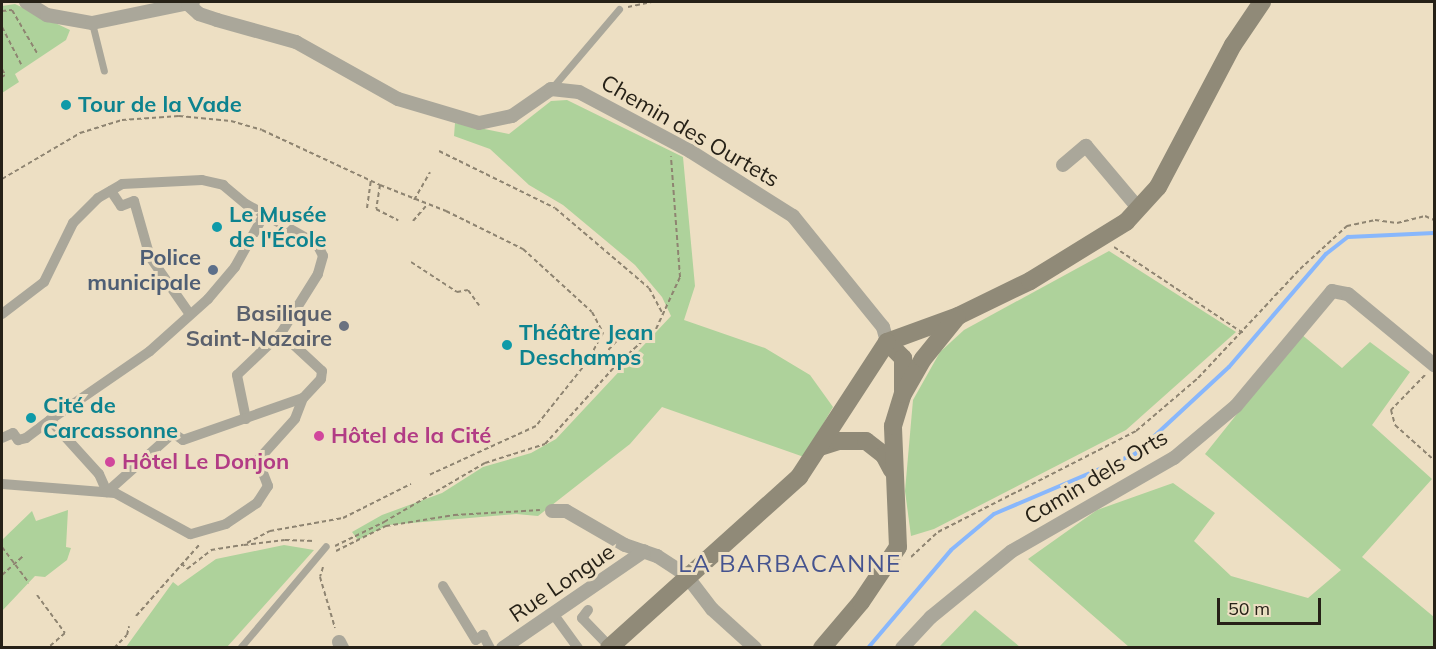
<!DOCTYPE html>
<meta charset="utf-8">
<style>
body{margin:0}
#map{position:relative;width:1436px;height:649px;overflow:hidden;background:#eddfc3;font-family:Mulish,sans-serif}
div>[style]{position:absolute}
.green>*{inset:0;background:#aed29b}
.stream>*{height:4px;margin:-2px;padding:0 2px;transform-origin:2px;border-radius:2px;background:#88b7fc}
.path>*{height:2px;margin-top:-1px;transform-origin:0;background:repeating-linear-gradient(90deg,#8e8471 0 4.5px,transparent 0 7.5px)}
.service>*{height:7px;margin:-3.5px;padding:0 3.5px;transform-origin:3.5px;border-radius:3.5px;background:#aaa79a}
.pedestrian>*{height:10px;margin:-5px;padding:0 5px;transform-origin:5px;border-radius:5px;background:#aaa79a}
.minor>*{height:14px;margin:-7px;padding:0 7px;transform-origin:7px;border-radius:7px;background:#aaa79a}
.secondary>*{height:18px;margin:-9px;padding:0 9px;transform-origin:9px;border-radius:9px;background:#908a78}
.path-bridge>*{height:2px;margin-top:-1px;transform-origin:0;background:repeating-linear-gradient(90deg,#8e8471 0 4.5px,transparent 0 7.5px)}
.dots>*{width:16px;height:16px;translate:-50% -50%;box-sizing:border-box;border:3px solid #eddfc3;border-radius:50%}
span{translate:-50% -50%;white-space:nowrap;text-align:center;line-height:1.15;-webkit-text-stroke:6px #eddfc3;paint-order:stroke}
.culture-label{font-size:22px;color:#0d838f;font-weight:700}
.left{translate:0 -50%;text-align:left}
.street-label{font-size:22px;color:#262117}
.service-label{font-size:22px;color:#4e5e75;font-weight:700}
.right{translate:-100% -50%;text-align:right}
.worship-label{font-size:22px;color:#5b616d;font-weight:700}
.hotel-label{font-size:22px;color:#b23c85;font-weight:700}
.neighbourhood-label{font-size:24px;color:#45538f;letter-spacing:1.5px}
.frame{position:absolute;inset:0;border:3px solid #262117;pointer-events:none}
.scale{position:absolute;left:1217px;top:598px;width:104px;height:27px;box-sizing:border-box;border:3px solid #262117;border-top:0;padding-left:8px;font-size:18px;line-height:21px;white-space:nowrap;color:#262117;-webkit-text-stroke:4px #eddfc3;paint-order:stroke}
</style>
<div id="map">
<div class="green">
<div style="clip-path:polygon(15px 4px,70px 30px,66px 40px,15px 74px,19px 82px,2px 93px,2px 6px)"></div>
<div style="clip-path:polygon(567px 100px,683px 157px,695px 286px,684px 320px,765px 348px,810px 375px,833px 407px,804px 457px,662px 407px,630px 444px,538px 516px,516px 514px,388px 525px,358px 540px,352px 532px,382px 515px,442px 493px,483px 467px,531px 453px,556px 439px,671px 316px,662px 297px,635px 265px,563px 205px,529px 185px,490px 149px,454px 136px,455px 123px,509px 134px,551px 101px)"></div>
<div style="clip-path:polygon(1109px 251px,1236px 332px,1126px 430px,934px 529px,911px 536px,905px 491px,913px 400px,940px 352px,964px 330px)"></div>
<div style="clip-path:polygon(1301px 334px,1342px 368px,1370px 342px,1410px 372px,1372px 425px,1432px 479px,1362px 557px,1434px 617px,1434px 647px,1129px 647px,1028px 559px,1097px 510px,1173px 483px,1215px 513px,1194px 541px,1231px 576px,1308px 598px,1341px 570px,1205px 454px)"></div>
<div style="clip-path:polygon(68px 510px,66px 547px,71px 548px,67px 560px,45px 577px,35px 576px,2px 611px,2px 540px,32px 511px,36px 521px)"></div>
<div style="clip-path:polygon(284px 545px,314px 550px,227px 647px,126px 647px,173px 582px,178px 586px,216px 559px)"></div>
<div style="clip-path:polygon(975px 610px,1020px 647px,939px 647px)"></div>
</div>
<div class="stream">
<div style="left:868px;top:648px;width:128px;rotate:-49.7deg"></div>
<div style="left:951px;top:550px;width:56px;rotate:-39.9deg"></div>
<div style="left:994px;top:514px;width:153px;rotate:-23.1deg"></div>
<div style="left:1135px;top:454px;width:128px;rotate:-42.8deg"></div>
<div style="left:1229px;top:367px;width:149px;rotate:-49.4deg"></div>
<div style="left:1326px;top:254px;width:28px;rotate:-38deg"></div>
<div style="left:1348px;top:237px;width:86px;rotate:-2.7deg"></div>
</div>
<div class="path">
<div style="left:628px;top:7px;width:24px;rotate:-12deg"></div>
<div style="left:2px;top:11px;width:10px;rotate:-6deg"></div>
<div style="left:12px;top:10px;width:50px;rotate:59.8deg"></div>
<div style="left:2px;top:27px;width:42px;rotate:62.8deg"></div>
<div style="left:2px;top:69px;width:7px;rotate:63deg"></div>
<div style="left:5px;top:75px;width:4px;rotate:146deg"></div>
<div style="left:439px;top:151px;width:129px;rotate:26.2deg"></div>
<div style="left:555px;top:208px;width:123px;rotate:40.4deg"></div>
<div style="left:649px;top:288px;width:30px;rotate:62deg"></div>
<div style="left:2px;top:179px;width:91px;rotate:-30.5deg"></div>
<div style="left:80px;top:133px;width:44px;rotate:-17.2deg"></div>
<div style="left:122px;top:120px;width:57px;rotate:-4deg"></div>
<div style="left:179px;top:116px;width:52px;rotate:5.5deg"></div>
<div style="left:231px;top:121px;width:32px;rotate:16deg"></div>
<div style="left:262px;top:130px;width:130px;rotate:25deg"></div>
<div style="left:380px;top:185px;width:71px;rotate:21.5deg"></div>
<div style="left:446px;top:211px;width:86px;rotate:26.3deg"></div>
<div style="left:523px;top:249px;width:93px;rotate:42.4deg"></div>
<div style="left:592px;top:312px;width:24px;rotate:62deg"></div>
<div style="left:603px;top:333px;width:33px;rotate:119deg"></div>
<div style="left:587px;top:362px;width:82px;rotate:128.6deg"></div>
<div style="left:536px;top:426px;width:118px;rotate:155.4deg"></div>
<div style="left:380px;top:185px;width:24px;rotate:99deg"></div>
<div style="left:376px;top:209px;width:25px;rotate:27deg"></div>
<div style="left:414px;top:200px;width:32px;rotate:-60deg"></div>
<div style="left:367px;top:208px;width:27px;rotate:-82deg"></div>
<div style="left:413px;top:221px;width:21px;rotate:-49deg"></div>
<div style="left:1114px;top:247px;width:155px;rotate:33.7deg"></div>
<div style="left:411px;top:262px;width:55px;rotate:33.1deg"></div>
<div style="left:457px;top:292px;width:11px;rotate:-10deg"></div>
<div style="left:468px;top:290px;width:19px;rotate:54deg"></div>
<div style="left:625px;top:338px;width:7px;rotate:-27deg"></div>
<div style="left:631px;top:335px;width:13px;rotate:42deg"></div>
<div style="left:587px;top:362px;width:11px;rotate:-5deg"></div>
<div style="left:598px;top:361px;width:35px;rotate:-47deg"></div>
<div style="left:1425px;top:375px;width:49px;rotate:134.2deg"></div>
<div style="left:1391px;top:410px;width:16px;rotate:75deg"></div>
<div style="left:1395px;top:425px;width:52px;rotate:41.9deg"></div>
<div style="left:247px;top:543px;width:26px;rotate:-28deg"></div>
<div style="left:270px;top:531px;width:74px;rotate:-10.1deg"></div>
<div style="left:343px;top:518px;width:76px;rotate:-26.6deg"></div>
<div style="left:335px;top:546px;width:55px;rotate:-26.1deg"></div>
<div style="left:384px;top:522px;width:117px;rotate:-30.3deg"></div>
<div style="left:485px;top:463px;width:63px;rotate:-17.6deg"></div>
<div style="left:545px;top:444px;width:108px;rotate:-48deg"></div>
<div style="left:617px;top:364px;width:52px;rotate:-41.9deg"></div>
<div style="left:656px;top:329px;width:57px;rotate:-65.2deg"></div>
<div style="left:680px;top:277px;width:121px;rotate:-94.3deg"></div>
<div style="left:336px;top:551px;width:56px;rotate:-26.6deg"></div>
<div style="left:386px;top:526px;width:69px;rotate:-9.2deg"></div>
<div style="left:454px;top:515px;width:86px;rotate:-3.3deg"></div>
<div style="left:911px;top:557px;width:37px;rotate:-43deg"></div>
<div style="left:938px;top:532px;width:222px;rotate:-27deg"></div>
<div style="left:1136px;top:431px;width:82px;rotate:-40.5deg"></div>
<div style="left:1198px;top:378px;width:149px;rotate:-46.9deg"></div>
<div style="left:1300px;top:269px;width:64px;rotate:-42.5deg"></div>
<div style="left:1347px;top:226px;width:29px;rotate:-12deg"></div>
<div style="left:1375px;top:220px;width:22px;rotate:8deg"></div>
<div style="left:1397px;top:223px;width:29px;rotate:-14deg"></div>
<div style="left:1425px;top:216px;width:10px;rotate:24deg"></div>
<div style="left:181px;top:563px;width:8px;rotate:45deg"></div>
<div style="left:187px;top:569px;width:31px;rotate:-38deg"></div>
<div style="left:211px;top:550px;width:33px;rotate:-9deg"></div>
<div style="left:244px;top:545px;width:41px;rotate:-7deg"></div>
<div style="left:285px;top:540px;width:30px;rotate:2deg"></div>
<div style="left:323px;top:567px;width:10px;rotate:107deg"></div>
<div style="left:320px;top:577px;width:53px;rotate:73.6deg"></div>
<div style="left:2px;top:575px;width:30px;rotate:-42deg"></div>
<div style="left:37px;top:595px;width:47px;rotate:53.6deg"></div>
<div style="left:65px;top:633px;width:23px;rotate:139deg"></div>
<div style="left:136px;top:616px;width:96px;rotate:-48.4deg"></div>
<div style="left:114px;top:648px;width:18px;rotate:-45deg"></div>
<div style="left:127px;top:635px;width:9px;rotate:-77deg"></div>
</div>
<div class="service">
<div style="left:92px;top:23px;width:49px;rotate:76deg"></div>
<div style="left:551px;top:89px;width:105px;rotate:-49.6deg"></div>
<div style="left:240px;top:648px;width:133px;rotate:-49.9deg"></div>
</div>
<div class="pedestrian">
<div style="left:111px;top:191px;width:18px;rotate:56deg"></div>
<div style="left:121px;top:206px;width:14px;rotate:-21deg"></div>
<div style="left:134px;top:201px;width:58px;rotate:74.1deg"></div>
<div style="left:150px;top:257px;width:68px;rotate:55.1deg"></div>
<div style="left:2px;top:314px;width:53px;rotate:-37.3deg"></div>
<div style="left:44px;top:282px;width:66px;rotate:-63.8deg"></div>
<div style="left:73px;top:223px;width:35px;rotate:-45deg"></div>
<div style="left:98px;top:198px;width:28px;rotate:-30deg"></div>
<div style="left:122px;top:184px;width:80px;rotate:-2.9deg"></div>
<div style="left:202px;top:180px;width:22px;rotate:13deg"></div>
<div style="left:223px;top:185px;width:30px;rotate:40deg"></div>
<div style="left:246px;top:204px;width:81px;rotate:29.4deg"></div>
<div style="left:317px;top:244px;width:13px;rotate:63deg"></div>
<div style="left:323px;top:256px;width:19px;rotate:106deg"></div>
<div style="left:318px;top:274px;width:70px;rotate:122.1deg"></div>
<div style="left:281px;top:333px;width:56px;rotate:42.8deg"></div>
<div style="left:322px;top:371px;width:8px;rotate:97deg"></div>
<div style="left:321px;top:379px;width:26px;rotate:133deg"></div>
<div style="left:303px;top:398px;width:22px;rotate:111deg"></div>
<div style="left:295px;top:419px;width:55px;rotate:132.1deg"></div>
<div style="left:258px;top:460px;width:28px;rotate:69deg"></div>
<div style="left:268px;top:486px;width:20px;rotate:123deg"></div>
<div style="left:257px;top:503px;width:37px;rotate:146deg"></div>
<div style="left:226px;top:524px;width:37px;rotate:164deg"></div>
<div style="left:190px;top:534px;width:85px;rotate:-151.3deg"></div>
<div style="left:115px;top:493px;width:113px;rotate:-175.4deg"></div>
<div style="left:246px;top:419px;width:45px;rotate:-101.6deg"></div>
<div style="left:237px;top:375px;width:61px;rotate:-43.7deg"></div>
<div style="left:50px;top:420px;width:121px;rotate:-34.6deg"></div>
<div style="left:150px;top:351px;width:78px;rotate:-41.9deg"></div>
<div style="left:208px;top:299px;width:42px;rotate:-49.8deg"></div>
<div style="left:235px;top:267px;width:60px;rotate:-60.9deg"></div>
<div style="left:2px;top:438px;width:12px;rotate:-24deg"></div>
<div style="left:13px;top:433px;width:9px;rotate:54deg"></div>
<div style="left:18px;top:440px;width:8px;rotate:-14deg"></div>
<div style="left:26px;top:438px;width:30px;rotate:-37deg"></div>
<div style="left:50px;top:420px;width:73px;rotate:47.8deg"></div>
<div style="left:99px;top:474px;width:20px;rotate:66deg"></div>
<div style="left:107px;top:492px;width:89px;rotate:-41.8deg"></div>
<div style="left:173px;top:433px;width:12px;rotate:35deg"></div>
<div style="left:183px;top:440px;width:127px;rotate:-19.3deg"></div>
<div style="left:443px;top:586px;width:63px;rotate:58.6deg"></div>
<div style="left:476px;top:640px;width:9px;rotate:-36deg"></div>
<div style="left:483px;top:635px;width:15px;rotate:62deg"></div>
<div style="left:588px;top:610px;width:10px;rotate:127deg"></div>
<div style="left:582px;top:618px;width:40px;rotate:46deg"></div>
<div style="left:554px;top:615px;width:41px;rotate:54deg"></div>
</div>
<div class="minor">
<div style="left:26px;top:2px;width:25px;rotate:32deg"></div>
<div style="left:47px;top:15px;width:46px;rotate:10.1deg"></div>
<div style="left:92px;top:23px;width:103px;rotate:-11.7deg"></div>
<div style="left:188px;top:4px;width:15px;rotate:42deg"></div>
<div style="left:199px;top:14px;width:19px;rotate:18deg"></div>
<div style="left:217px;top:20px;width:82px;rotate:15.6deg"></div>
<div style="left:296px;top:42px;width:117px;rotate:29.2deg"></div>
<div style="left:398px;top:99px;width:84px;rotate:16.5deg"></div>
<div style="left:479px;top:123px;width:34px;rotate:-12deg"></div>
<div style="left:512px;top:116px;width:47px;rotate:-34.7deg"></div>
<div style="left:551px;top:89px;width:28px;rotate:6deg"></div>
<div style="left:579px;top:92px;width:126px;rotate:28deg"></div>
<div style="left:690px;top:151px;width:122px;rotate:32.3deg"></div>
<div style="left:793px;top:216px;width:143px;rotate:51deg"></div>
<div style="left:883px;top:327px;width:16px;rotate:75deg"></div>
<div style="left:1063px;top:165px;width:30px;rotate:-40deg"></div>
<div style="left:1086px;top:146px;width:82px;rotate:49.9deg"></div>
<div style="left:552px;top:511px;width:14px"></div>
<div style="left:566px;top:511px;width:68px;rotate:30deg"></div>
<div style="left:625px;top:545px;width:34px;rotate:19deg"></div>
<div style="left:657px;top:556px;width:35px;rotate:33deg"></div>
<div style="left:686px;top:575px;width:43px;rotate:52.6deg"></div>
<div style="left:712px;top:609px;width:58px;rotate:42.2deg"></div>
<div style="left:339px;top:642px;width:7px;rotate:63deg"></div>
<div style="left:503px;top:648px;width:171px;rotate:-34.5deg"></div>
<div style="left:902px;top:648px;width:42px;rotate:-46.9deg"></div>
<div style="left:931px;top:617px;width:104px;rotate:-39.2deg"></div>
<div style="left:1012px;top:551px;width:187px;rotate:-29.9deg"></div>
<div style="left:1174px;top:458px;width:81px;rotate:-40deg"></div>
<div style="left:1236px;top:406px;width:150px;rotate:-50.1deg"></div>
<div style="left:1332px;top:291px;width:16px;rotate:11deg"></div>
<div style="left:1348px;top:294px;width:112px;rotate:39.5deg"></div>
</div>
<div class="secondary">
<div style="left:887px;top:342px;width:76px;rotate:-20.1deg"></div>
<div style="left:958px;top:316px;width:80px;rotate:-25.9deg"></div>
<div style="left:1030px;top:281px;width:113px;rotate:-31.6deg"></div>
<div style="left:1126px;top:222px;width:47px;rotate:-47.6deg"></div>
<div style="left:1158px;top:187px;width:161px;rotate:-62.2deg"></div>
<div style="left:1233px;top:45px;width:52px;rotate:-56deg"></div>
<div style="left:887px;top:342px;width:23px;rotate:45deg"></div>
<div style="left:903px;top:358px;width:32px;rotate:90deg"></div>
<div style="left:820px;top:447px;width:19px;rotate:-18deg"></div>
<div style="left:838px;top:441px;width:28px"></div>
<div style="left:866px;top:441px;width:23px;rotate:38deg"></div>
<div style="left:884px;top:455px;width:17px;rotate:62deg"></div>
<div style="left:609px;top:648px;width:256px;rotate:-42deg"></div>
<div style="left:799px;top:477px;width:161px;rotate:-56.9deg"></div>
<div style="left:822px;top:648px;width:60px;rotate:-49.7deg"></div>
<div style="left:861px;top:602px;width:66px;rotate:-56.1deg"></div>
<div style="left:898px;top:547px;width:121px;rotate:-92.4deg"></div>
<div style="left:893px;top:426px;width:34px;rotate:-73deg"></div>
<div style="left:903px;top:394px;width:40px;rotate:-60.3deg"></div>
<div style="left:923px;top:359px;width:54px;rotate:-51deg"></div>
</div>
<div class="path-bridge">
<div style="left:2px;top:547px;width:45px;rotate:53.1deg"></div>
</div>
<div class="dots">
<div style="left:66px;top:105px;background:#0f9aa8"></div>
<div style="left:217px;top:227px;background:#0f9aa8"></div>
<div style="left:213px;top:270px;background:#5c6f8a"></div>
<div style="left:344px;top:326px;background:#6b7280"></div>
<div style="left:507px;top:345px;background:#0f9aa8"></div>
<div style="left:31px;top:418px;background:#0f9aa8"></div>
<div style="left:319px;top:436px;background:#d1479c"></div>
<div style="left:110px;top:462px;background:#d1479c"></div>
</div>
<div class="culture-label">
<span class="left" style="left:78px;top:105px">Tour de la Vade</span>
<span class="left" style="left:229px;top:227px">Le Musée<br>de l'École</span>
<span class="left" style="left:519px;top:345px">Théâtre Jean<br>Deschamps</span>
<span class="left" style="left:43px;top:418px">Cité de<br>Carcassonne</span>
</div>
<div class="street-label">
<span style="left:690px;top:131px;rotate:30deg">Chemin des Ourtets</span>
<span style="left:1096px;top:477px;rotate:-31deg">Camin dels Orts</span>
<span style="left:562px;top:583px;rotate:-34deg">Rue Longue</span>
</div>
<div class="service-label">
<span class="right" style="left:201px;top:270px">Police<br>municipale</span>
</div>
<div class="worship-label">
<span class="right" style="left:332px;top:326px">Basilique<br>Saint-Nazaire</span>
</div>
<div class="hotel-label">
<span class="left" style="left:331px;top:436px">Hôtel de la Cité</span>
<span class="left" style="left:122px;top:462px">Hôtel Le Donjon</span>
</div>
<div class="neighbourhood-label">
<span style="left:790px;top:564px">LA BARBACANNE</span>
</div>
<div class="frame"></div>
<div class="scale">50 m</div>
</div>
